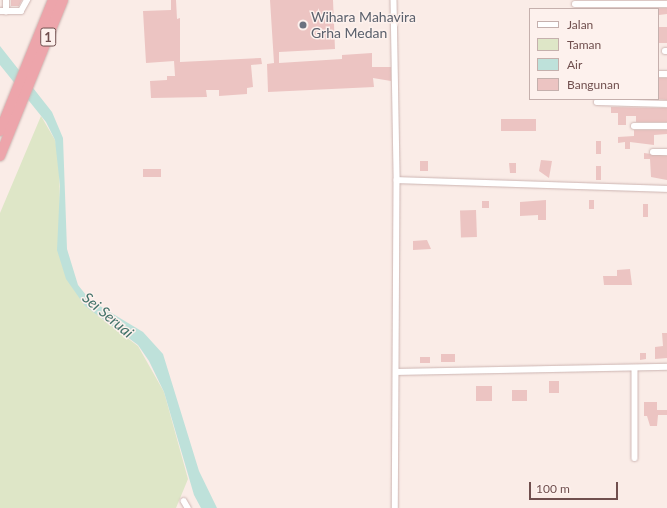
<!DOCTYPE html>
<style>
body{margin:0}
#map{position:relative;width:667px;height:508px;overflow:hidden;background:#faece7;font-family:Lato,sans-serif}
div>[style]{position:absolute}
.green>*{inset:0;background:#dee6c7}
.water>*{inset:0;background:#bee1da}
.building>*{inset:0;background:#ecc4c2;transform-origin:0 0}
.roads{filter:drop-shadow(0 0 1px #ccb4b1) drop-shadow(0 0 1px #ccb4b1)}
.street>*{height:5.5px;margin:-2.75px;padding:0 2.75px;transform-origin:2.75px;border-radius:2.75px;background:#fff}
.highway>*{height:10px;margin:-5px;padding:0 5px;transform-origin:5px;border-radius:5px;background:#eda5ab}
.dots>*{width:11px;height:11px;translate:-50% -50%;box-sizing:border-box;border:2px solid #fdf1ed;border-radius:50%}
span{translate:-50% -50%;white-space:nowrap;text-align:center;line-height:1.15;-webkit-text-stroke:3px #fdf1ed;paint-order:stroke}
.shield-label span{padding:1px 3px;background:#fdf1ed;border:1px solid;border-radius:3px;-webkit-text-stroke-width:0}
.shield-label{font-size:13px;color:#704f4e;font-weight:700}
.worship-label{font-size:14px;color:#5b616d}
.left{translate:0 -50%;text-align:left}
.water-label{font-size:15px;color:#44746b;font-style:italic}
.legend{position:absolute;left:529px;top:8px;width:130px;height:92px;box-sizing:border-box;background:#fdf1ed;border:1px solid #c5b0ad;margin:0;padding:5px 7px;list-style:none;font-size:12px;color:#704f4e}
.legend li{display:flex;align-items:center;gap:8px;height:20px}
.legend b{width:20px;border:1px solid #c5b0ad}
.scale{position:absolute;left:529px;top:482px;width:89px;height:18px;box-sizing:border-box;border:2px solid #704f4e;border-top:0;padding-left:5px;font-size:12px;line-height:14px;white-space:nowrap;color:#704f4e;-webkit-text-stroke:3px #fdf1ed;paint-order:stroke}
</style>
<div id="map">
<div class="green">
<div style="clip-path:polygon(41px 116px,55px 140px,59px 157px,61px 262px,98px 316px,138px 346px,164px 392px,188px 479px,176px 508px,0 508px,0 213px)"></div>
</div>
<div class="water">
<div style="clip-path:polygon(0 46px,52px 112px,63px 138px,67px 249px,78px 285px,90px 300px,143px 332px,163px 354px,199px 471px,217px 508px,201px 508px,194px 495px,164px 392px,149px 361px,138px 345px,85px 306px,66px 279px,57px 250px,60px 186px,55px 140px,46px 122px,0 65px)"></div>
</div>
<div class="building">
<div style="clip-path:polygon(11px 0,22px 0,19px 6px,11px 6px)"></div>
<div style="clip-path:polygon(171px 0,176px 0,177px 19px,180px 18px,180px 62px,261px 58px,262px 64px,251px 65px,253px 87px,247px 88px,247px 94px,219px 96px,219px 90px,206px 90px,207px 97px,151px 98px,150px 81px,167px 80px,167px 76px,175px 76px,174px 61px,146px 63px,143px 11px,171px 10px)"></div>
<div style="clip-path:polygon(270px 0,333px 0,335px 49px,279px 52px,279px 63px,342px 59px,342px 55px,372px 53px,372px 67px,391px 67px,391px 81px,373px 78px,374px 87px,268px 92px,267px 64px,274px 63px)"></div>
<div style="clip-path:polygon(667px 8px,667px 14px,659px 15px,659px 9px,649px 8px)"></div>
<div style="left:658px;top:27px;width:9px;height:16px"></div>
<div style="clip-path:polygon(658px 78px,667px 78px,667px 100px,650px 99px,658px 99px)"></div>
<div style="clip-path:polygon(611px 107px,667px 108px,667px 122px,636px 122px,636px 116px,626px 116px,626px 125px,618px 125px,618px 113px,611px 113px)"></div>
<div style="left:536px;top:119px;width:12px;height:35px;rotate:90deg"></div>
<div style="clip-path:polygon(634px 130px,667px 130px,667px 134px,654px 135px,654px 145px,630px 142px,630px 149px,625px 149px,625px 142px,618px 143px,618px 137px,634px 136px)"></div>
<div style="left:596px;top:141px;width:5px;height:13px"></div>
<div style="clip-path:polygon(644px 153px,667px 156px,667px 180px,651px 177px,650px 159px,644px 159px)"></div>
<div style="clip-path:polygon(541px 160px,552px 161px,549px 178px,539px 171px)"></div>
<div style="left:420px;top:161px;width:8px;height:10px"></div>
<div style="clip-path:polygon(509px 163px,516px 163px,516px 173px,510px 173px)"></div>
<div style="left:596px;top:166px;width:5px;height:14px"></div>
<div style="left:143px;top:169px;width:18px;height:8px"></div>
<div style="clip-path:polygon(546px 200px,546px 220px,538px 220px,538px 215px,520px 216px,520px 202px)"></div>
<div style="left:589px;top:200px;width:5px;height:9px"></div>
<div style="left:482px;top:201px;width:7px;height:7px"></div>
<div style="left:648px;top:204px;width:13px;height:5px;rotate:90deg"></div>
<div style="left:476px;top:210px;width:27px;height:16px;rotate:88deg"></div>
<div style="clip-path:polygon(427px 240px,431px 249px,413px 250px,413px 241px)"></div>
<div style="clip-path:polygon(630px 269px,632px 285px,604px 285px,603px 276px,617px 276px,617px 270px)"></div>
<div style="clip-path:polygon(662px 333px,667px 333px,667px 358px,655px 359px,655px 347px,663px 346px)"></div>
<div style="clip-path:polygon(640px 353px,646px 353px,646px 359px,640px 360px)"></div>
<div style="left:441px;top:354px;width:14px;height:8px"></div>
<div style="left:420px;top:357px;width:10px;height:6px"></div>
<div style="left:549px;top:381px;width:10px;height:12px"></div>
<div style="left:476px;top:386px;width:16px;height:15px"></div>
<div style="left:512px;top:390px;width:15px;height:11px"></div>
<div style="clip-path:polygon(644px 402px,657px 402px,657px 410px,667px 410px,667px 415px,658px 415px,657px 426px,650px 426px,647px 416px,644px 416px)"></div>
</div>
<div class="roads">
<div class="street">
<div style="left:394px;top:0;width:180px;rotate:89deg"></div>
<div style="left:397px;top:180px;width:328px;rotate:90.3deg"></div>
<div style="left:575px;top:4px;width:92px"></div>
<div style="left:0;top:11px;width:21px"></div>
<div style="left:21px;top:11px;width:13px;rotate:-61deg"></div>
<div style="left:6px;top:12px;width:12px;rotate:-90deg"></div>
<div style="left:665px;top:51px;width:2px"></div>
<div style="left:658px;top:74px;width:9px"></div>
<div style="left:597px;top:102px;width:70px;rotate:1.6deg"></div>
<div style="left:634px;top:126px;width:33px"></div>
<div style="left:653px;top:152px;width:14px"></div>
<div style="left:397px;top:180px;width:270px;rotate:1.9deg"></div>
<div style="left:635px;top:368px;width:90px;rotate:90deg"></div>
<div style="left:397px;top:372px;width:270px;rotate:-1.1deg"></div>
<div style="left:184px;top:501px;width:8px;rotate:60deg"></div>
</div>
<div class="highway">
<div style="left:0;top:131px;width:141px;rotate:-68deg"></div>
<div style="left:0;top:156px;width:168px;rotate:-68deg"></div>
</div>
</div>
<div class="dots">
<div style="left:303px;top:25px;background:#6b7280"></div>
</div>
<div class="shield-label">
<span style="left:48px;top:37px">1</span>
</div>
<div class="worship-label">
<span class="left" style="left:311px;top:25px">Wihara Mahavira<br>Grha Medan</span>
</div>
<div class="water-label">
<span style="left:108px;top:315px;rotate:40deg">Sei Seruai</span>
</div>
<ul class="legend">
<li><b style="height:5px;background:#fff"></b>Jalan</li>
<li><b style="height:11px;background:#dee6c7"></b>Taman</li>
<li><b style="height:11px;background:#bee1da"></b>Air</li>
<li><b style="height:11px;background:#ecc4c2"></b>Bangunan</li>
</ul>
<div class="scale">100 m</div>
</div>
